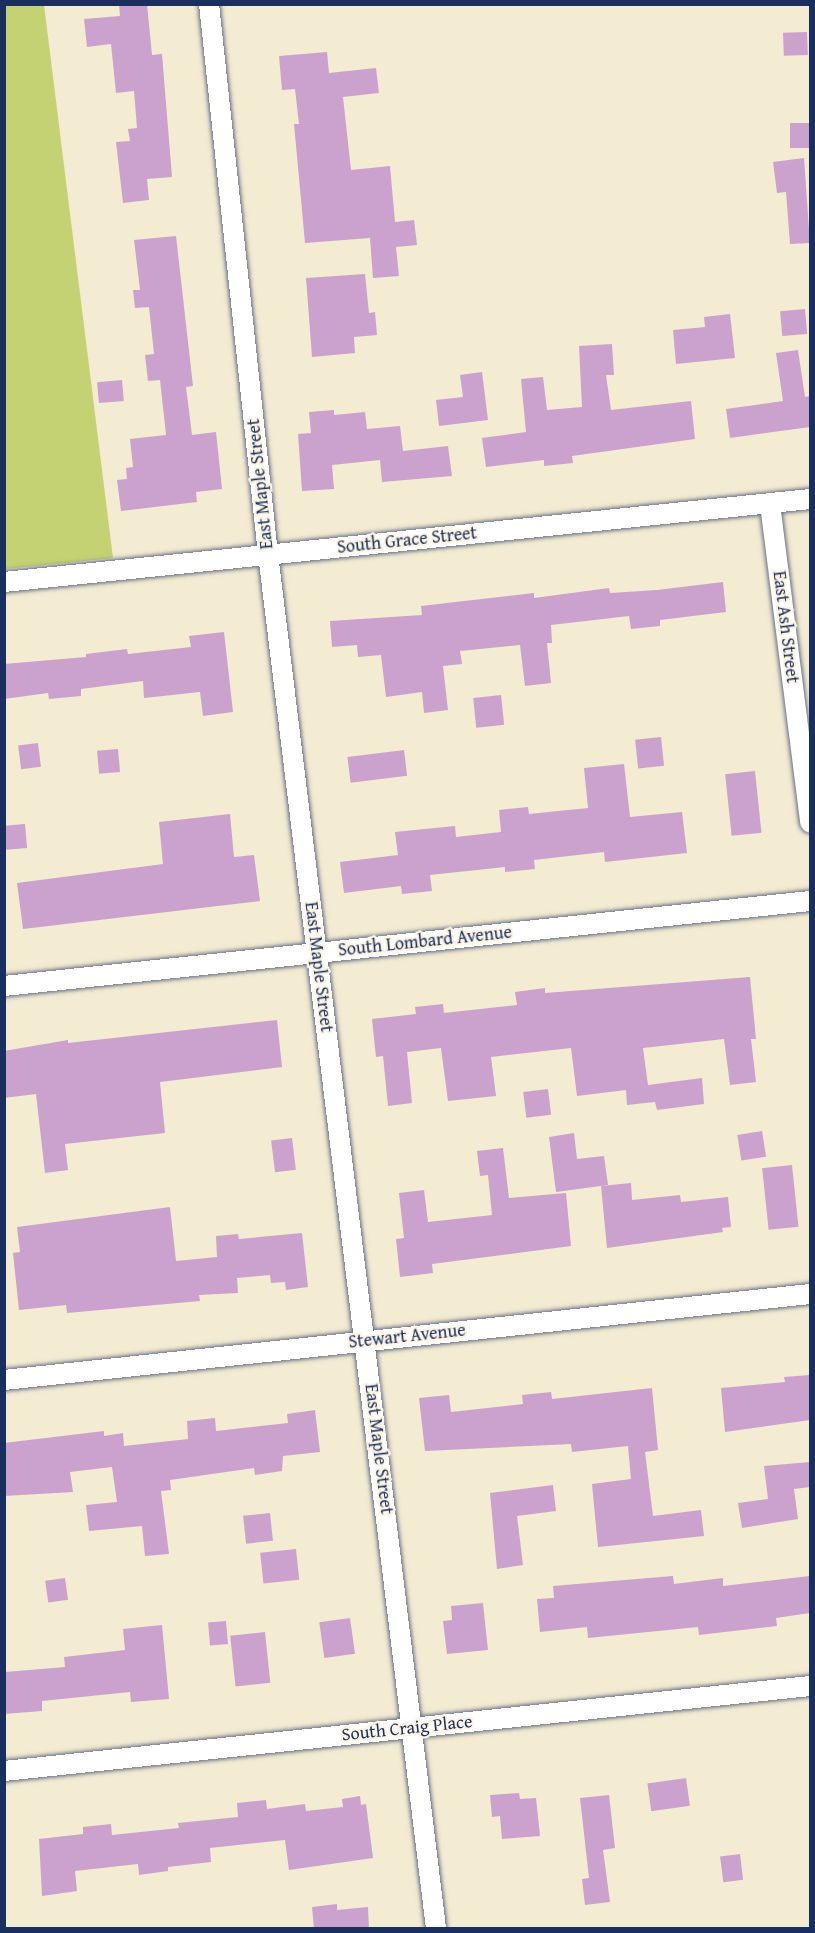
<!DOCTYPE html>
<style>
body{margin:0}
#map{position:relative;width:815px;height:1933px;overflow:hidden;background:#f3ebd2;font-family:"Gentium Book Plus",serif}
div>[style]{position:absolute}
.green>*{inset:0;background:#c4d274}
.building>*{inset:0;background:#cba2ce;transform-origin:0 0}
.roads{filter:drop-shadow(0 0 2px #677187) drop-shadow(0 0 2px #677187)}
.street>*{height:20px;margin:-10px;padding:0 10px;transform-origin:10px;border-radius:10px;background:#fff}
span{translate:-50% -50%;white-space:nowrap;text-align:center;line-height:1.15;-webkit-text-stroke:4.5px #fcf5e5;paint-order:stroke}
.street-label{font-size:18px;color:#1b2f5e}
.frame{position:absolute;inset:0;border:6px solid #1b2f5e;pointer-events:none}
</style>
<div id="map">
<div class="green">
<div style="clip-path:polygon(4px 5px,44px 5px,113px 558px,5px 569px)"></div>
</div>
<div class="building">
<div style="clip-path:polygon(119px 4px,147px 4px,152px 55px,162px 54px,172px 177px,147px 179px,149px 200px,123px 203px,116px 142px,130px 141px,128px 129px,137px 128px,134px 91px,116px 93px,111px 44px,87px 47px,84px 19px,120px 16px)"></div>
<div style="left:807px;top:32px;width:23px;height:24px;rotate:88deg"></div>
<div style="clip-path:polygon(327px 52px,329px 73px,376px 68px,379px 93px,343px 97px,351px 170px,390px 166px,395px 222px,414px 220px,417px 245px,396px 247px,399px 276px,373px 278px,370px 238px,305px 243px,294px 124px,299px 124px,295px 89px,282px 90px,279px 56px)"></div>
<div style="left:810px;top:123px;width:25px;height:20px;rotate:90deg"></div>
<div style="clip-path:polygon(804px 158px,810px 243px,790px 244px,786px 192px,777px 193px,773px 162px)"></div>
<div style="clip-path:polygon(176px 236px,193px 386px,186px 387px,192px 435px,216px 432px,222px 489px,196px 492px,197px 502px,121px 511px,117px 480px,127px 479px,126px 468px,133px 467px,130px 439px,166px 435px,160px 380px,148px 381px,145px 355px,154px 354px,149px 307px,135px 308px,133px 290px,140px 290px,134px 240px)"></div>
<div style="clip-path:polygon(365px 274px,369px 313px,375px 312px,377px 335px,354px 337px,355px 353px,312px 357px,306px 278px)"></div>
<div style="left:805px;top:309px;width:25px;height:25px;rotate:85deg"></div>
<div style="clip-path:polygon(730px 314px,735px 358px,676px 364px,673px 330px,705px 327px,704px 317px)"></div>
<div style="clip-path:polygon(612px 344px,614px 375px,606px 375px,611px 410px,691px 401px,695px 439px,572px 456px,573px 463px,544px 466px,544px 460px,486px 467px,482px 438px,526px 432px,521px 379px,543px 377px,547px 410px,582px 407px,579px 346px)"></div>
<div style="clip-path:polygon(798px 350px,805px 397px,810px 396px,810px 427px,730px 438px,726px 409px,783px 401px,776px 353px)"></div>
<div style="clip-path:polygon(482px 372px,488px 420px,439px 426px,436px 400px,463px 397px,460px 375px)"></div>
<div style="left:122px;top:380px;width:21px;height:25px;rotate:85deg"></div>
<div style="clip-path:polygon(334px 410px,334px 415px,365px 412px,367px 429px,400px 426px,403px 451px,448px 446px,452px 476px,382px 482px,380px 460px,332px 465px,334px 489px,302px 491px,298px 434px,311px 433px,309px 412px)"></div>
<div style="clip-path:polygon(723px 582px,726px 612px,660px 620px,660px 626px,631px 629px,629px 616px,551px 625px,552px 643px,547px 643px,551px 683px,525px 686px,520px 645px,460px 651px,462px 664px,443px 666px,448px 710px,424px 713px,422px 692px,386px 697px,381px 655px,358px 657px,357px 645px,332px 647px,330px 621px,422px 615px,421px 606px,534px 593px,534px 598px,609px 588px,610px 593px,657px 590px)"></div>
<div style="clip-path:polygon(224px 632px,233px 712px,203px 716px,200px 692px,144px 698px,143px 681px,81px 689px,81px 696px,49px 699px,48px 693px,4px 699px,4px 664px,86px 657px,86px 654px,127px 649px,128px 654px,191px 647px,189px 636px)"></div>
<div style="left:501px;top:695px;width:30px;height:28px;rotate:84deg"></div>
<div style="left:661px;top:737px;width:29px;height:26px;rotate:84deg"></div>
<div style="left:38px;top:743px;width:24px;height:20px;rotate:83deg"></div>
<div style="left:118px;top:749px;width:23px;height:21px;rotate:85deg"></div>
<div style="left:404px;top:750px;width:26px;height:57px;rotate:83deg"></div>
<div style="clip-path:polygon(624px 764px,630px 817px,682px 812px,687px 853px,605px 862px,604px 852px,534px 860px,535px 869px,505px 872px,505px 867px,430px 875px,432px 891px,402px 894px,401px 886px,344px 893px,340px 862px,398px 855px,395px 832px,455px 826px,456px 837px,501px 832px,499px 810px,528px 807px,529px 814px,588px 808px,584px 768px)"></div>
<div style="left:755px;top:771px;width:62px;height:30px;rotate:84deg"></div>
<div style="clip-path:polygon(230px 814px,234px 857px,254px 855px,260px 901px,23px 929px,17px 883px,163px 864px,159px 822px)"></div>
<div style="left:25px;top:824px;width:24px;height:21px;rotate:85deg"></div>
<div style="clip-path:polygon(750px 977px,756px 1039px,751px 1039px,756px 1082px,730px 1085px,724px 1039px,643px 1048px,648px 1085px,702px 1078px,704px 1104px,657px 1110px,655px 1102px,627px 1105px,626px 1090px,577px 1096px,571px 1048px,491px 1057px,496px 1096px,448px 1101px,441px 1048px,407px 1052px,412px 1103px,388px 1106px,383px 1056px,376px 1057px,372px 1019px,416px 1014px,415px 1007px,443px 1004px,444px 1013px,517px 1005px,515px 992px,545px 988px,545px 993px)"></div>
<div style="clip-path:polygon(277px 1020px,282px 1067px,160px 1082px,165px 1133px,65px 1144px,68px 1170px,45px 1173px,36px 1094px,4px 1098px,4px 1051px,68px 1040px,68px 1043px)"></div>
<div style="left:548px;top:1089px;width:26px;height:25px;rotate:83deg"></div>
<div style="left:762px;top:1131px;width:26px;height:25px;rotate:81deg"></div>
<div style="clip-path:polygon(574px 1133px,577px 1159px,604px 1156px,608px 1185px,556px 1192px,549px 1137px)"></div>
<div style="left:292px;top:1138px;width:32px;height:21px;rotate:83deg"></div>
<div style="clip-path:polygon(503px 1148px,509px 1198px,566px 1193px,571px 1246px,432px 1264px,433px 1273px,400px 1277px,396px 1239px,404px 1238px,399px 1193px,424px 1190px,428px 1222px,492px 1215px,488px 1175px,480px 1176px,477px 1151px)"></div>
<div style="left:792px;top:1165px;width:62px;height:30px;rotate:84deg"></div>
<div style="clip-path:polygon(631px 1183px,632px 1200px,680px 1195px,681px 1202px,728px 1197px,731px 1227px,722px 1228px,723px 1232px,607px 1248px,601px 1186px)"></div>
<div style="clip-path:polygon(170px 1207px,176px 1261px,217px 1257px,216px 1236px,238px 1234px,239px 1239px,302px 1233px,308px 1287px,286px 1290px,285px 1282px,271px 1283px,270px 1275px,237px 1278px,238px 1293px,199px 1295px,200px 1301px,67px 1313px,66px 1305px,19px 1310px,13px 1253px,20px 1252px,17px 1227px)"></div>
<div style="clip-path:polygon(810px 1375px,810px 1420px,725px 1432px,721px 1388px,785px 1382px,784px 1377px)"></div>
<div style="clip-path:polygon(652px 1388px,658px 1450px,645px 1452px,653px 1516px,701px 1510px,704px 1536px,598px 1547px,592px 1484px,631px 1479px,628px 1446px,572px 1452px,571px 1444px,425px 1451px,419px 1398px,449px 1395px,451px 1412px,523px 1404px,522px 1395px,551px 1392px,552px 1399px)"></div>
<div style="clip-path:polygon(315px 1410px,320px 1452px,283px 1456px,282px 1471px,255px 1475px,254px 1468px,170px 1480px,171px 1490px,161px 1491px,169px 1554px,145px 1556px,142px 1526px,89px 1531px,86px 1505px,117px 1502px,112px 1467px,70px 1472px,73px 1492px,4px 1496px,4px 1443px,104px 1431px,104px 1436px,123px 1433px,124px 1446px,188px 1439px,187px 1421px,215px 1418px,216px 1431px,288px 1423px,287px 1414px)"></div>
<div style="clip-path:polygon(810px 1462px,810px 1487px,794px 1489px,798px 1519px,742px 1528px,738px 1503px,768px 1499px,764px 1466px)"></div>
<div style="clip-path:polygon(553px 1485px,556px 1511px,517px 1516px,523px 1565px,497px 1569px,490px 1493px)"></div>
<div style="left:270px;top:1513px;width:28px;height:27px;rotate:84deg"></div>
<div style="left:296px;top:1549px;width:31px;height:36px;rotate:84deg"></div>
<div style="clip-path:polygon(673px 1576px,674px 1584px,723px 1578px,723px 1586px,810px 1576px,810px 1613px,776px 1618px,777px 1626px,699px 1635px,698px 1627px,588px 1638px,587px 1627px,540px 1632px,537px 1599px,554px 1598px,553px 1586px)"></div>
<div style="left:65px;top:1578px;width:22px;height:20px;rotate:82deg"></div>
<div style="clip-path:polygon(483px 1603px,488px 1650px,447px 1654px,443px 1621px,452px 1620px,451px 1606px)"></div>
<div style="left:350px;top:1618px;width:36px;height:31px;rotate:82deg"></div>
<div style="left:226px;top:1621px;width:23px;height:18px;rotate:85deg"></div>
<div style="clip-path:polygon(162px 1625px,169px 1699px,131px 1702px,130px 1692px,42px 1701px,42px 1711px,4px 1714px,5px 1672px,65px 1667px,64px 1657px,125px 1650px,123px 1629px)"></div>
<div style="left:265px;top:1632px;width:51px;height:35px;rotate:84deg"></div>
<div style="left:686px;top:1778px;width:28px;height:39px;rotate:82deg"></div>
<div style="clip-path:polygon(519px 1793px,520px 1799px,536px 1798px,540px 1836px,502px 1839px,500px 1816px,492px 1817px,490px 1795px)"></div>
<div style="clip-path:polygon(609px 1795px,615px 1848px,603px 1850px,610px 1902px,585px 1905px,582px 1879px,589px 1878px,580px 1798px)"></div>
<div style="clip-path:polygon(360px 1796px,361px 1805px,366px 1804px,373px 1858px,289px 1870px,285px 1840px,210px 1848px,211px 1862px,168px 1867px,168px 1871px,139px 1875px,138px 1864px,75px 1871px,77px 1891px,42px 1896px,39px 1839px,83px 1834px,83px 1827px,111px 1824px,112px 1835px,179px 1828px,178px 1823px,238px 1817px,237px 1803px,266px 1800px,267px 1809px,305px 1804px,306px 1811px,343px 1807px,342px 1799px)"></div>
<div style="left:740px;top:1854px;width:26px;height:20px;rotate:83deg"></div>
<div style="clip-path:polygon(337px 1904px,337px 1910px,368px 1907px,369px 1929px,314px 1929px,312px 1907px)"></div>
</div>
<div class="roads">
<div class="street">
<div style="left:209px;top:4px;width:553px;rotate:83.88deg"></div>
<div style="left:268px;top:554px;width:1384px;rotate:83.03deg"></div>
<div style="left:770px;top:504px;width:321px;rotate:82.8deg"></div>
<div style="left:4px;top:582px;width:810px;rotate:-5.88deg"></div>
<div style="left:4px;top:986px;width:810px;rotate:-6.02deg"></div>
<div style="left:4px;top:1380px;width:811px;rotate:-6.09deg"></div>
<div style="left:4px;top:1771px;width:810px;rotate:-6.02deg"></div>
</div>
</div>
<div class="street-label">
<span style="left:260px;top:484px;rotate:-96deg">East Maple Street</span>
<span style="left:407px;top:540px;rotate:-6deg">South Grace Street</span>
<span style="left:786px;top:627px;rotate:83deg">East Ash Street</span>
<span style="left:425px;top:941px;rotate:-6deg">South Lombard Avenue</span>
<span style="left:319px;top:967px;rotate:83deg">East Maple Street</span>
<span style="left:407px;top:1336px;rotate:-6deg">Stewart Avenue</span>
<span style="left:379px;top:1449px;rotate:83deg">East Maple Street</span>
<span style="left:407px;top:1728px;rotate:-6deg">South Craig Place</span>
</div>
<div class="frame"></div>
</div>
